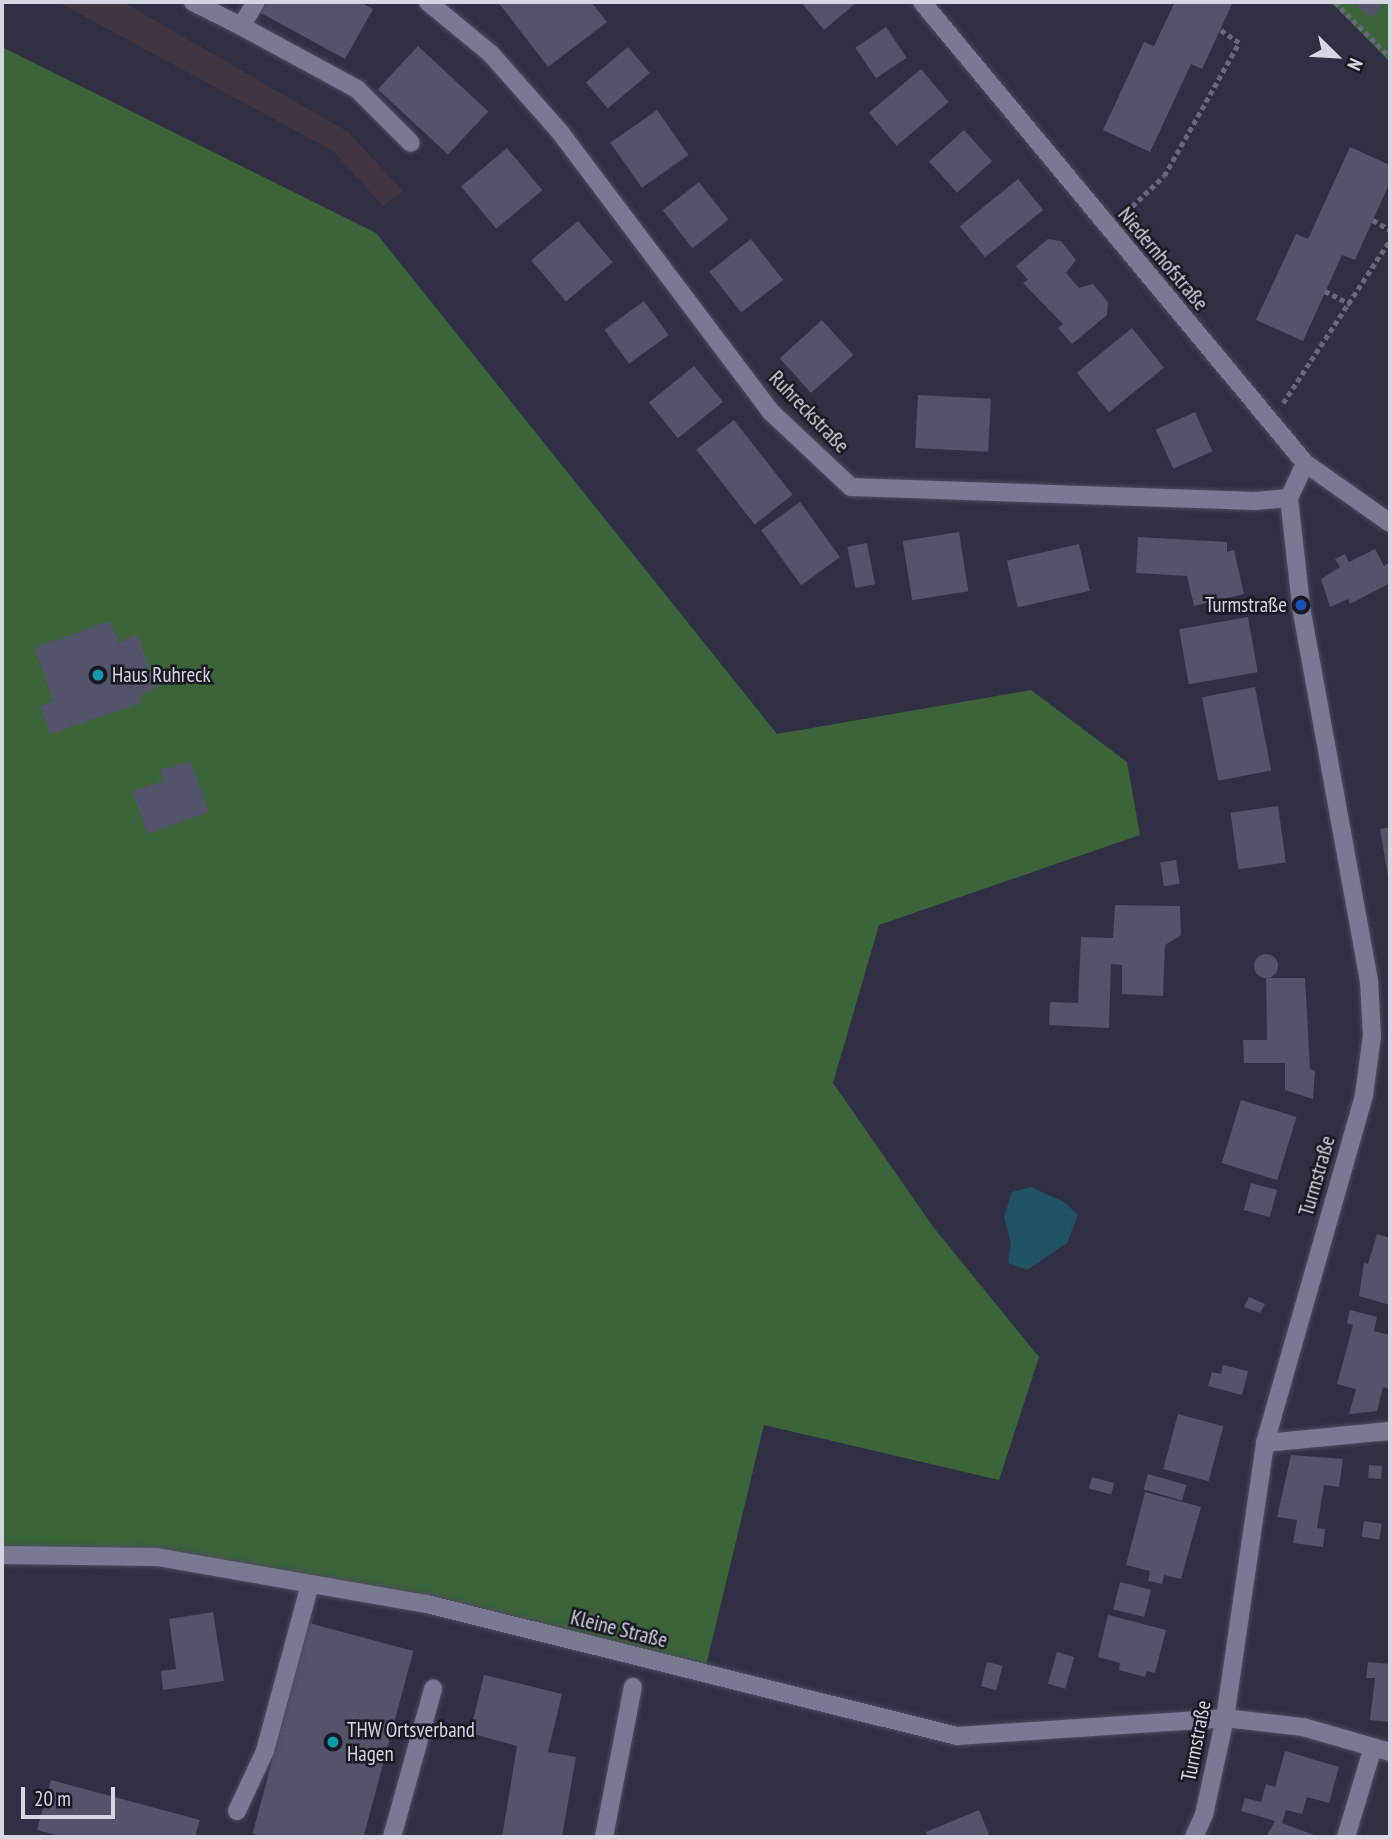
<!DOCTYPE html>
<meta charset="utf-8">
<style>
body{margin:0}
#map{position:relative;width:1392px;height:1839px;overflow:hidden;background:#302f46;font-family:"PT Sans Narrow",sans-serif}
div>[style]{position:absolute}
.industrial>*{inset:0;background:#433441}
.green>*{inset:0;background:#3b6439}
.water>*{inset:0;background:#1f5364}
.building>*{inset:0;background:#54536c;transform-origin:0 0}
.round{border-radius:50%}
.path>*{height:4.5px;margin-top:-2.25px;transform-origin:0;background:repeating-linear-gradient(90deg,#68687c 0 5px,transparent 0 8.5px)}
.roads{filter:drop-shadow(0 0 2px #4d4c60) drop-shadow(0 0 2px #4d4c60)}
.minor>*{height:18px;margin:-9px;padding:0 9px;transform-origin:9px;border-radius:9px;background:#797994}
.dots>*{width:19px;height:19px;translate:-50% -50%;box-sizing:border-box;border:4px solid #191923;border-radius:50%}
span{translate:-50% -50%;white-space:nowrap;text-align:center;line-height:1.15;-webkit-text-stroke:5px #191923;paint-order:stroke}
.street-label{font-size:21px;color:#d5d6e4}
.poi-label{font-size:21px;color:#d5d6e4}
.right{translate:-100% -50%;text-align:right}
.left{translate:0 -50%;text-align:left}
.frame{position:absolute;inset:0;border:4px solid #d5d6e4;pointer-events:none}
.north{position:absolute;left:1301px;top:21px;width:70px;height:70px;-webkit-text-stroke:5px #191923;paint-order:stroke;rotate:114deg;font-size:19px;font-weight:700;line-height:28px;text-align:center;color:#d5d6e4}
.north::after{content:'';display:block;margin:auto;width:24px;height:32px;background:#d5d6e4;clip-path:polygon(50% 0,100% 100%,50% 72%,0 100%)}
.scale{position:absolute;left:21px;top:1787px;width:94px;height:32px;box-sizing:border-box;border:4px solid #d5d6e4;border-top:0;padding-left:9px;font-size:21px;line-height:24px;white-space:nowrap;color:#d5d6e4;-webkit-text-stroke:5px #191923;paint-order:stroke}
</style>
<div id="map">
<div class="industrial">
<div style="clip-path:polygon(58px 2px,123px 2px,348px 132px,403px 191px,383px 206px,333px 151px)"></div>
</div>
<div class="green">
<div style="clip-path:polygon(1331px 2px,1390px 2px,1390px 62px)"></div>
<div style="clip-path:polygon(2px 47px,376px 233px,777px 734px,1031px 690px,1127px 762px,1140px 835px,879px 925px,833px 1083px,934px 1228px,1039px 1357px,999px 1480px,764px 1425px,704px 1674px,427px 1604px,157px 1557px,2px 1555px)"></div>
</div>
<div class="water">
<div style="clip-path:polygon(1031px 1187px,1064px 1202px,1078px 1215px,1067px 1243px,1027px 1270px,1008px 1263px,1011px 1243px,1004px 1217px,1012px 1192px)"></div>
</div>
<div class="building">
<div style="clip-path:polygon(267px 2px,360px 2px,373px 9px,345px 59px,261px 13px)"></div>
<div style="clip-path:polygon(498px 2px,591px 2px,607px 22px,548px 67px)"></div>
<div style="clip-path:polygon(801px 2px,857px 2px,824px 30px)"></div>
<div style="clip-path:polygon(1175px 2px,1233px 2px,1202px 69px,1191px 64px,1150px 152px,1103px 130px,1144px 42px,1154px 46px)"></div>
<div style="clip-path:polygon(1359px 2px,1384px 2px,1373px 18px,1356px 6px)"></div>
<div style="left:886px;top:27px;width:37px;height:37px;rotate:56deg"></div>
<div style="left:418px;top:46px;width:96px;height:59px;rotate:43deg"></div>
<div style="left:628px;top:47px;width:34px;height:55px;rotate:50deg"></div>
<div style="left:921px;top:69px;width:43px;height:68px;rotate:50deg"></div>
<div style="left:657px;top:110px;width:55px;height:57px;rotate:55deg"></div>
<div style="left:964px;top:130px;width:42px;height:47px;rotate:48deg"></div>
<div style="clip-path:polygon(1350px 147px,1390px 165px,1390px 182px,1355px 260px,1342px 255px,1303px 341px,1256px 320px,1296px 234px,1308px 239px)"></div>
<div style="left:507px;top:148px;width:55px;height:60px;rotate:50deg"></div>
<div style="left:1018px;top:179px;width:40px;height:75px;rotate:51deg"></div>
<div style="left:699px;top:182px;width:48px;height:46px;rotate:52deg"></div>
<div style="left:578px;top:221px;width:54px;height:61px;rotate:50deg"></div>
<div style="left:751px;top:239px;width:52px;height:53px;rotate:52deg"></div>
<div style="clip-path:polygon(1048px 239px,1061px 241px,1076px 260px,1066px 273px,1079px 288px,1093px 284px,1108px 302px,1107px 315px,1072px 344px,1058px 328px,1063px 324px,1023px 283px,1028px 280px,1016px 266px)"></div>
<div style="left:644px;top:301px;width:42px;height:49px;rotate:54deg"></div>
<div style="left:822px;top:320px;width:47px;height:57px;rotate:48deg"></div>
<div style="left:1132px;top:328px;width:51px;height:71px;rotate:51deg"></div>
<div style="left:694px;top:366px;width:46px;height:58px;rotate:51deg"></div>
<div style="left:918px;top:395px;width:73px;height:53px;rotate:3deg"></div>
<div style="left:1195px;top:412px;width:43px;height:43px;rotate:66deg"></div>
<div style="left:734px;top:420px;width:95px;height:48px;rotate:52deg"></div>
<div style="left:800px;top:502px;width:68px;height:48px;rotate:54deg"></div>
<div style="left:959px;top:532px;width:60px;height:57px;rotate:81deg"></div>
<div style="clip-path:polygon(1138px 537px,1227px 542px,1227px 552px,1234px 550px,1244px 594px,1194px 606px,1187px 576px,1136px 573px)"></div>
<div style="left:867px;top:543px;width:42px;height:20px;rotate:79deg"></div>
<div style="left:1079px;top:544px;width:48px;height:74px;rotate:77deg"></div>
<div style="clip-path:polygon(1375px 549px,1384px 566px,1390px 562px,1390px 583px,1350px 604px,1348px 599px,1330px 607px,1321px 579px,1340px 567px,1335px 559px,1345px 554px,1349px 562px)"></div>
<div style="left:1248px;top:617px;width:56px;height:70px;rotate:80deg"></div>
<div style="clip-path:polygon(111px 621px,119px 642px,138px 635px,156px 689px,138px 696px,141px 703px,50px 734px,40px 706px,53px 701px,35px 647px)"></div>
<div style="left:1255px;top:687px;width:85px;height:54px;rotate:79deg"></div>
<div style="clip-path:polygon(190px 761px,209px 812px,148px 834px,132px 791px,164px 781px,160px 770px)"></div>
<div style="left:1278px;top:806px;width:57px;height:48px;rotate:82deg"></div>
<div style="clip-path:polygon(1390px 827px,1390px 882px,1389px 882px,1380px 829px)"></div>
<div style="left:1176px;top:860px;width:24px;height:16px;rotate:81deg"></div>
<div style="clip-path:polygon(1115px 905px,1180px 906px,1181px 935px,1165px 945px,1163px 996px,1122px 994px,1122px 965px,1111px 964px,1109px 1028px,1049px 1025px,1050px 1002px,1078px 1003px,1081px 937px,1113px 938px)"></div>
<div class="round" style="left:1254px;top:954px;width:24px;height:24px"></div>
<div style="clip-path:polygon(1266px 978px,1305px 978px,1310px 1069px,1315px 1071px,1313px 1099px,1285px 1090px,1285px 1063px,1244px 1063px,1243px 1040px,1267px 1040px)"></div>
<div style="left:1241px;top:1100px;width:58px;height:66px;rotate:17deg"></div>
<div style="left:1251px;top:1183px;width:27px;height:28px;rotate:15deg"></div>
<div style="clip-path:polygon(1377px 1234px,1390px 1238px,1390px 1305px,1359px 1296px,1364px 1263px,1368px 1264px)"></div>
<div style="clip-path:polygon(1249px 1297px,1265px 1304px,1260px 1313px,1244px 1307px)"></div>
<div style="clip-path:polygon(1350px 1310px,1377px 1317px,1374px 1331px,1390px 1335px,1390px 1389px,1383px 1387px,1377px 1411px,1349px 1414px,1356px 1389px,1337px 1384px,1353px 1325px,1347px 1323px)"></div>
<div style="clip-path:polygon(1223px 1365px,1248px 1371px,1242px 1395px,1208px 1386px,1212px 1372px,1221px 1374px)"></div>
<div style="left:1178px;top:1414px;width:47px;height:57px;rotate:15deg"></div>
<div style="clip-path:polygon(1291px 1455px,1343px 1459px,1339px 1487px,1324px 1485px,1317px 1528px,1325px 1529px,1323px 1547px,1293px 1543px,1297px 1520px,1277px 1517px)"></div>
<div style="left:1369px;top:1465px;width:13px;height:13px;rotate:4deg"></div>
<div style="left:1148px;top:1474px;width:40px;height:16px;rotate:16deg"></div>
<div style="left:1092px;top:1477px;width:23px;height:12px;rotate:15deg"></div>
<div style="clip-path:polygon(1145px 1492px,1201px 1507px,1181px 1579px,1164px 1575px,1162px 1584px,1148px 1581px,1150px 1571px,1126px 1565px)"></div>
<div style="left:1364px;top:1521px;width:18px;height:16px;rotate:9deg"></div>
<div style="left:1120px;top:1582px;width:32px;height:28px;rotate:14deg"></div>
<div style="clip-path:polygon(213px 1612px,224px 1681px,163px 1690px,161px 1671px,176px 1669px,169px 1619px)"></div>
<div style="clip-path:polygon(1108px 1615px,1166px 1630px,1155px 1673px,1147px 1671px,1145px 1677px,1119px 1670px,1120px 1663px,1098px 1657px)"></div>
<div style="left:309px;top:1623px;width:108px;height:218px;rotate:15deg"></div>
<div style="left:1057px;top:1652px;width:18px;height:33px;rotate:16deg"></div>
<div style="left:987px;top:1662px;width:16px;height:25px;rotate:14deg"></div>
<div style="clip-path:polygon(1368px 1662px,1390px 1664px,1390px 1722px,1370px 1720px,1375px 1678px,1366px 1678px)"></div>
<div style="clip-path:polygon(484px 1675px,562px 1694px,548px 1752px,576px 1757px,562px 1837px,502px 1837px,517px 1746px,470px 1733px)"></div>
<div style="clip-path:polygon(1285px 1751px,1339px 1767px,1329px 1803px,1307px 1797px,1302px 1814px,1286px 1810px,1282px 1823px,1319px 1837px,1266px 1837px,1275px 1821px,1241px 1811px,1245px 1798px,1261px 1802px,1266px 1784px,1275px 1787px)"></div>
<div style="clip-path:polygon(51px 1780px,200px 1820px,195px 1837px,63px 1837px,37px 1830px)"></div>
<div style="clip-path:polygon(979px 1810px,990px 1837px,928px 1837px,926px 1832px)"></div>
</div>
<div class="path">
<div style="left:1335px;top:2px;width:78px;rotate:45deg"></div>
<div style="left:1126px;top:212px;width:52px;rotate:-43.5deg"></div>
<div style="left:1164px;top:176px;width:153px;rotate:-60.6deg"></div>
<div style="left:1239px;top:43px;width:23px;rotate:-146deg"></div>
<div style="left:1373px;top:220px;width:20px;rotate:30deg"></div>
<div style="left:1325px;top:291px;width:29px;rotate:27deg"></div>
<div style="left:1283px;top:403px;width:195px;rotate:-56.7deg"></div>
</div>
<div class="roads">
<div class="minor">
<div style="left:193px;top:2px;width:54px;rotate:26.6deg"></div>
<div style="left:256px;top:2px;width:28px;rotate:122deg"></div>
<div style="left:241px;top:26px;width:132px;rotate:28.5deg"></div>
<div style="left:357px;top:89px;width:76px;rotate:45deg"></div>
<div style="left:428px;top:2px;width:82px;rotate:39.5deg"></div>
<div style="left:491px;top:54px;width:104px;rotate:48.5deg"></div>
<div style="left:560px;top:132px;width:349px;rotate:53deg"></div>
<div style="left:770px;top:411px;width:111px;rotate:43.2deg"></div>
<div style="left:851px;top:487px;width:404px;rotate:2deg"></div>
<div style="left:1255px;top:501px;width:34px;rotate:-5deg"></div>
<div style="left:922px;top:2px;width:599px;rotate:50.28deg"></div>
<div style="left:1305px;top:463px;width:104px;rotate:35.2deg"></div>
<div style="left:1265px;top:1443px;width:126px;rotate:-5.5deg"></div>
<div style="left:2px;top:1555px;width:155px;rotate:0.7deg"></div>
<div style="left:157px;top:1557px;width:274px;rotate:9.9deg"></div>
<div style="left:427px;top:1604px;width:546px;rotate:13.99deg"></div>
<div style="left:957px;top:1736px;width:269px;rotate:-3.8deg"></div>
<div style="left:1225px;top:1718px;width:79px;rotate:6.6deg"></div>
<div style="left:1303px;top:1727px;width:91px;rotate:16deg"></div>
<div style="left:237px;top:1811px;width:66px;rotate:-65deg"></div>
<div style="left:265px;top:1751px;width:173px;rotate:-74.9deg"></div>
<div style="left:392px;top:1837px;width:154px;rotate:-74.5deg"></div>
<div style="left:604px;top:1837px;width:153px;rotate:-79.1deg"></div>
<div style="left:1194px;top:1837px;width:24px;rotate:-66deg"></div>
<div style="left:1204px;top:1815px;width:99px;rotate:-77.8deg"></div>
<div style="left:1225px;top:1718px;width:278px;rotate:-81.7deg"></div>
<div style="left:1265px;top:1443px;width:362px;rotate:-74.1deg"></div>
<div style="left:1364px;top:1095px;width:60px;rotate:-82.3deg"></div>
<div style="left:1372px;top:1036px;width:55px;rotate:-93.1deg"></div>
<div style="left:1369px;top:981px;width:382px;rotate:-100.3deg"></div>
<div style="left:1301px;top:605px;width:108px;rotate:-96.4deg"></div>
<div style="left:1289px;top:498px;width:38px;rotate:-65deg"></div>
<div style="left:1346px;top:1837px;width:94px;rotate:-73.3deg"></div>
</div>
</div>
<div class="dots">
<div style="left:1301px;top:605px;background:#1a4fb4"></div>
<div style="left:98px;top:675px;background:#0f9aa8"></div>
<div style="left:333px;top:1742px;background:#0f9aa8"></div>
</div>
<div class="street-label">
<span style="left:1163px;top:259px;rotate:50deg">Niedernhofstraße</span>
<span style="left:809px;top:412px;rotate:46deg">Ruhreckstraße</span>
<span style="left:1317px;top:1176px;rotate:-74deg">Turmstraße</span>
<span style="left:619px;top:1629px;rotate:14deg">Kleine Straße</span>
<span style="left:1196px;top:1741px;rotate:-79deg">Turmstraße</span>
</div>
<div class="poi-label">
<span class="right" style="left:1287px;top:605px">Turmstraße</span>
<span class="left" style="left:112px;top:675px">Haus Ruhreck</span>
<span class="left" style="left:347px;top:1742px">THW Ortsverband<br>Hagen</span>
</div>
<div class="frame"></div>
<div class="north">N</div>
<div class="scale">20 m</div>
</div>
